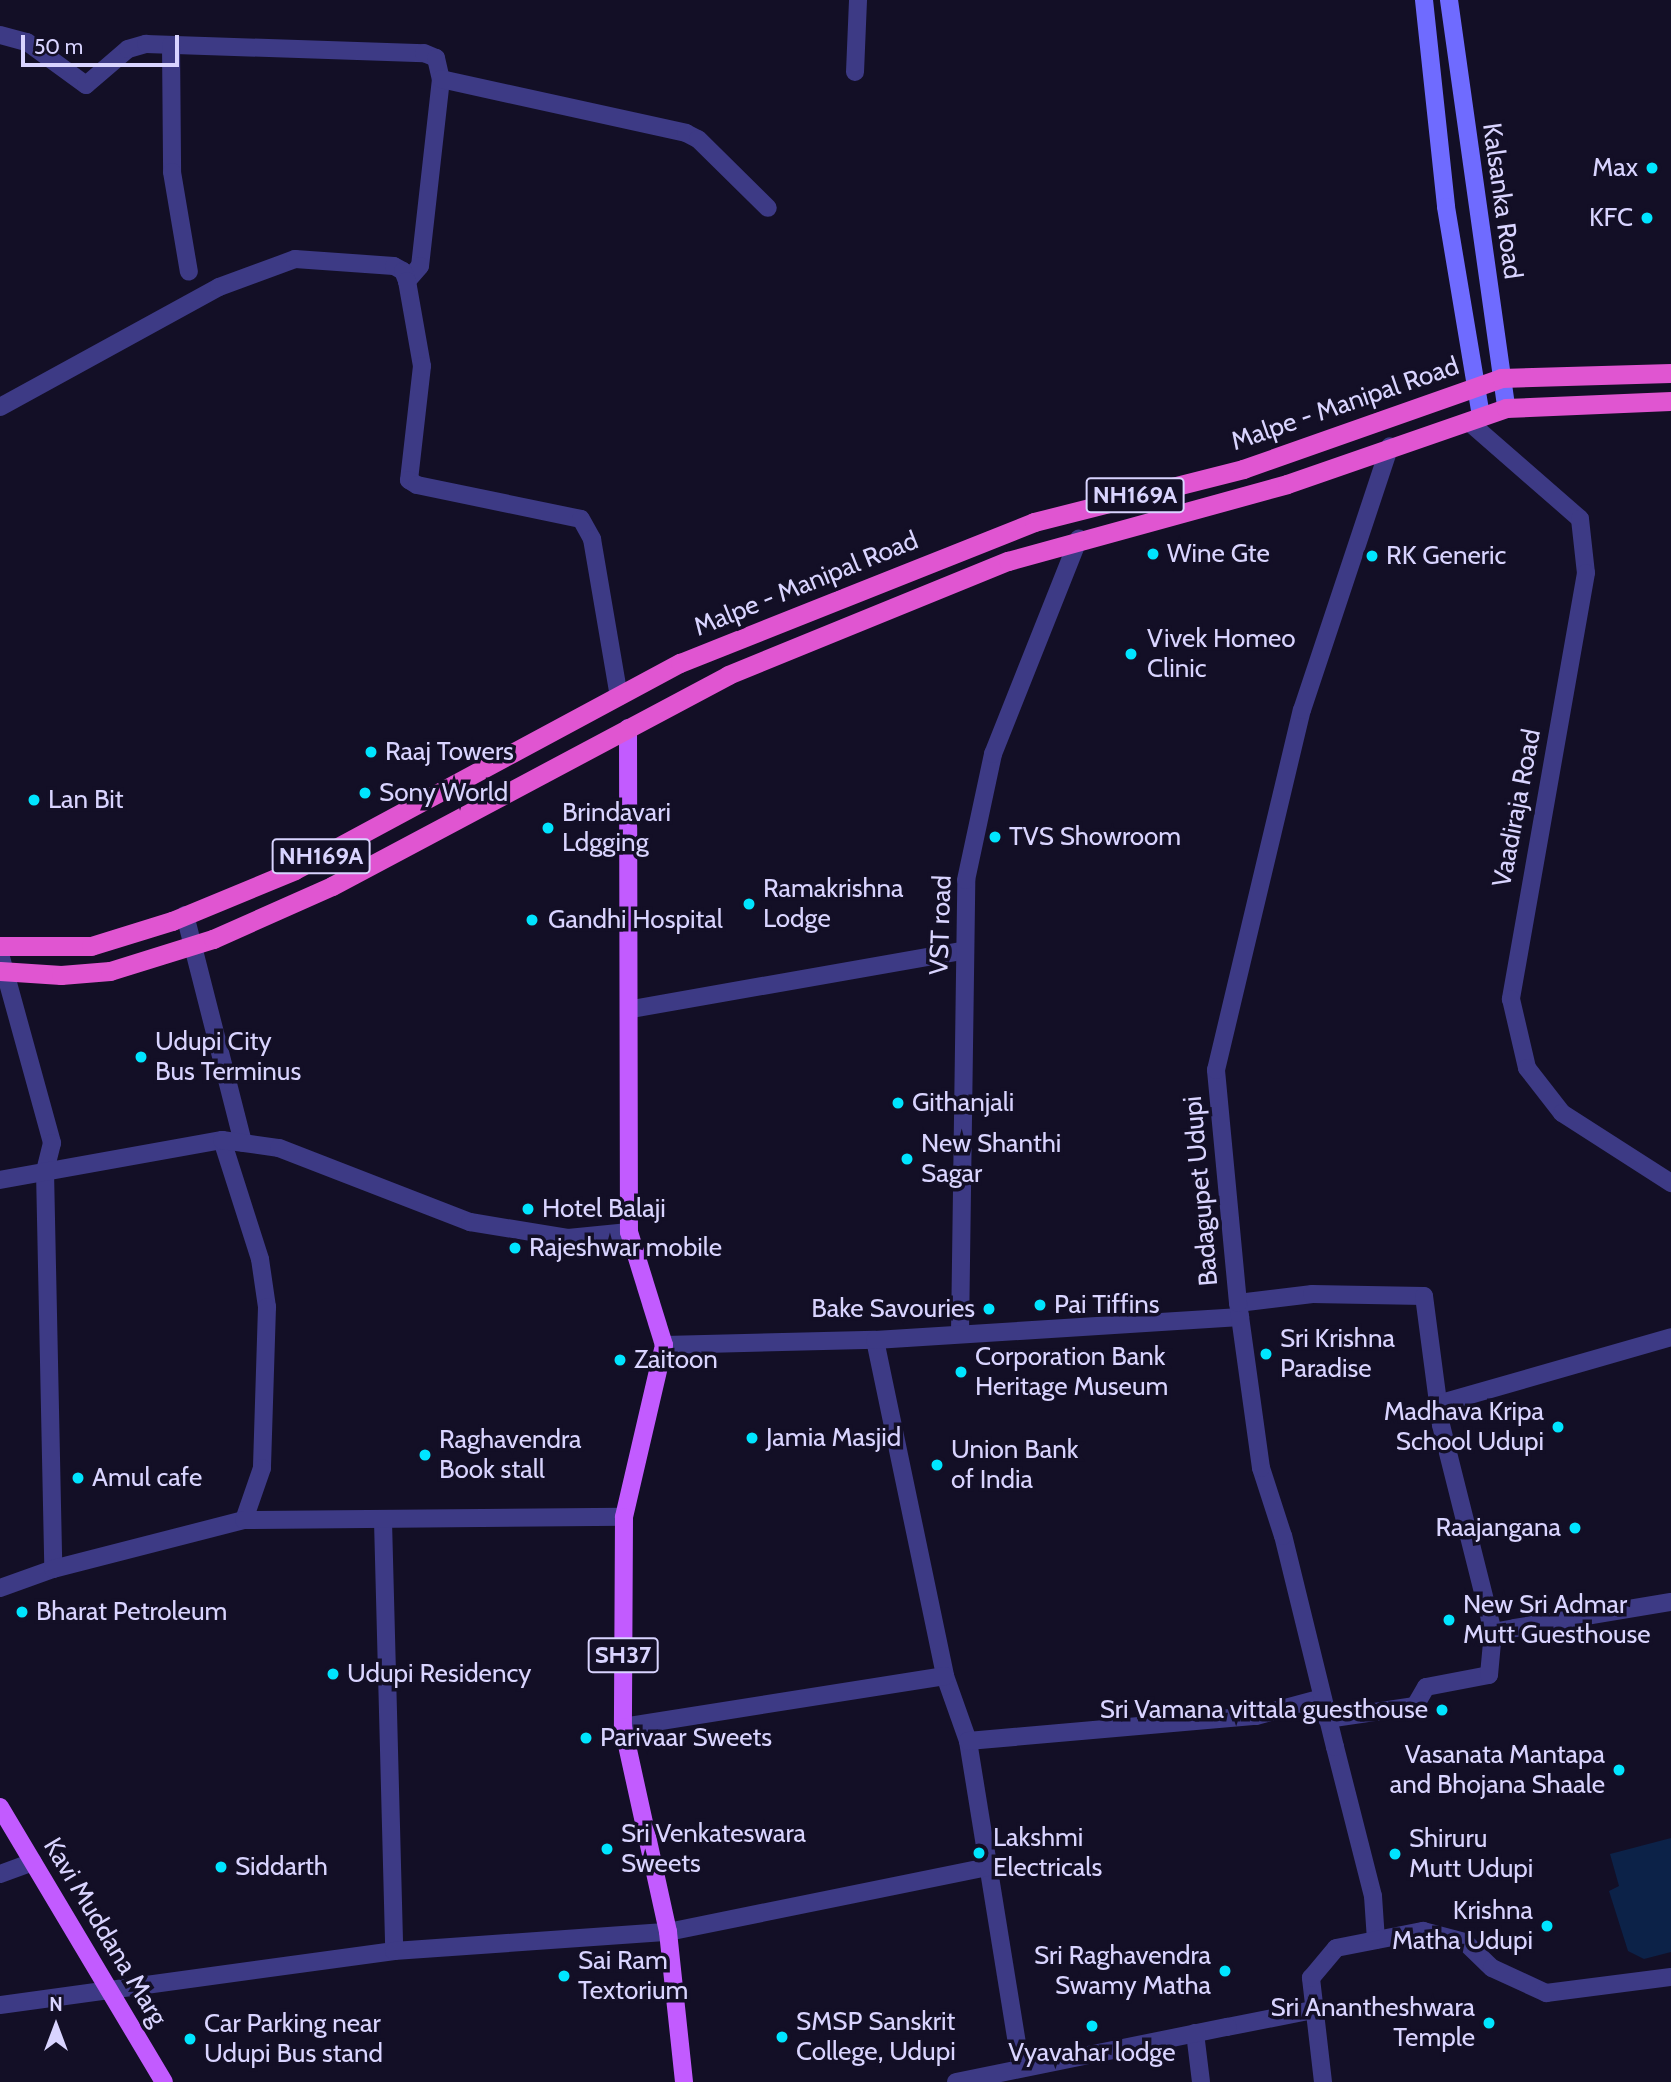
<!DOCTYPE html>
<style>
body{margin:0}
#map{position:relative;width:1671px;height:2082px;overflow:hidden;background:#130f26;font-family:Cabin,sans-serif}
div>[style]{position:absolute}
.water>*{inset:0;background:#0c2248}
.pedestrian>*{height:18px;margin:-9px;padding:0 9px;transform-origin:9px;border-radius:9px;background:#3d3a85}
.minor>*{height:18px;margin:-9px;padding:0 9px;transform-origin:9px;border-radius:9px;background:#3d3a85}
.secondary>*{height:18px;margin:-9px;padding:0 9px;transform-origin:9px;border-radius:9px;background:#6f6bff}
.primary>*{height:18px;margin:-9px;padding:0 9px;transform-origin:9px;border-radius:9px;background:#c25bff}
.trunk>*{height:19px;margin:-9.5px;padding:0 9.5px;transform-origin:9.5px;border-radius:9.5px;background:#e055d1}
.dots>*{width:19px;height:19px;translate:-50% -50%;box-sizing:border-box;border:4px solid #130f26;border-radius:50%}
span{translate:-50% -50%;white-space:nowrap;text-align:center;line-height:1.15;-webkit-text-stroke:7px #130f26;paint-order:stroke}
.shield-label span{padding:2px 5px;background:#130f26;border:2px solid;border-radius:5px;-webkit-text-stroke-width:0}
.shield-label{font-size:24px;color:#d9d4ff;font-weight:700}
.poi-label{font-size:26px;color:#d9d4ff}
.right{translate:-100% -50%;text-align:right}
.left{translate:0 -50%;text-align:left}
.street-label{font-size:26px;color:#d9d4ff}
.north{position:absolute;left:21px;top:1991px;width:70px;height:70px;-webkit-text-stroke:5px #130f26;paint-order:stroke;rotate:0deg;font-size:19px;font-weight:700;line-height:28px;text-align:center;color:#d9d4ff}
.north::after{content:'';display:block;margin:auto;width:24px;height:32px;background:#d9d4ff;clip-path:polygon(50% 0,100% 100%,50% 72%,0 100%)}
.scale{position:absolute;left:21px;top:35px;width:158px;height:32px;box-sizing:border-box;border:4px solid #d9d4ff;border-top:0;padding-left:9px;font-size:21px;line-height:24px;white-space:nowrap;color:#d9d4ff;-webkit-text-stroke:5px #130f26;paint-order:stroke}
</style>
<div id="map">
<div class="water">
<div style="clip-path:polygon(1671px 1838px,1671px 1952px,1644px 1959px,1628px 1951px,1609px 1891px,1619px 1886px,1610px 1854px)"></div>
</div>
<div class="pedestrian">
<div style="left:1515px;top:1628px;width:158px;rotate:-9.5deg"></div>
<div style="left:1335px;top:1747px;width:154px;rotate:75.7deg"></div>
<div style="left:1373px;top:1896px;width:44px;rotate:86.1deg"></div>
<div style="left:1227px;top:2027px;width:88px;rotate:-11.2deg"></div>
<div style="left:1323px;top:2082px;width:105px;rotate:-96.6deg"></div>
<div style="left:1311px;top:1978px;width:39px;rotate:-50deg"></div>
<div style="left:1336px;top:1948px;width:89px;rotate:-11.1deg"></div>
<div style="left:1423px;top:1931px;width:43px;rotate:14.7deg"></div>
<div style="left:1465px;top:1942px;width:37px;rotate:44deg"></div>
<div style="left:1492px;top:1968px;width:60px;rotate:24.8deg"></div>
<div style="left:1546px;top:1993px;width:126px;rotate:-7.3deg"></div>
</div>
<div class="minor">
<div style="left:0;top:35px;width:28px;rotate:15deg"></div>
<div style="left:27px;top:42px;width:73px;rotate:36.1deg"></div>
<div style="left:86px;top:85px;width:55px;rotate:-40.6deg"></div>
<div style="left:128px;top:49px;width:19px;rotate:-16deg"></div>
<div style="left:146px;top:44px;width:278px;rotate:1.9deg"></div>
<div style="left:424px;top:53px;width:13px;rotate:23deg"></div>
<div style="left:436px;top:58px;width:22px;rotate:77deg"></div>
<div style="left:441px;top:79px;width:188px;rotate:96.4deg"></div>
<div style="left:420px;top:266px;width:20px;rotate:131deg"></div>
<div style="left:171px;top:45px;width:127px;rotate:89.5deg"></div>
<div style="left:172px;top:172px;width:101px;rotate:80.4deg"></div>
<div style="left:855px;top:72px;width:72px;rotate:-87.6deg"></div>
<div style="left:441px;top:79px;width:251px;rotate:12.4deg"></div>
<div style="left:686px;top:133px;width:13px;rotate:27deg"></div>
<div style="left:698px;top:139px;width:98px;rotate:44.6deg"></div>
<div style="left:0;top:407px;width:250px;rotate:-28.7deg"></div>
<div style="left:219px;top:287px;width:81px;rotate:-20.2deg"></div>
<div style="left:295px;top:259px;width:99px;rotate:4deg"></div>
<div style="left:394px;top:266px;width:10px;rotate:29deg"></div>
<div style="left:403px;top:271px;width:11px;rotate:68deg"></div>
<div style="left:407px;top:281px;width:86px;rotate:80deg"></div>
<div style="left:422px;top:366px;width:115px;rotate:96.5deg"></div>
<div style="left:409px;top:480px;width:9px;rotate:32deg"></div>
<div style="left:417px;top:485px;width:167px;rotate:11.7deg"></div>
<div style="left:581px;top:519px;width:23px;rotate:61deg"></div>
<div style="left:592px;top:539px;width:160px;rotate:80.3deg"></div>
<div style="left:1469px;top:422px;width:147px;rotate:41.1deg"></div>
<div style="left:1580px;top:519px;width:54px;rotate:83.7deg"></div>
<div style="left:1586px;top:573px;width:433px;rotate:100deg"></div>
<div style="left:1511px;top:999px;width:71px;rotate:76.9deg"></div>
<div style="left:1527px;top:1068px;width:57px;rotate:52.1deg"></div>
<div style="left:1562px;top:1113px;width:130px;rotate:32.7deg"></div>
<div style="left:185px;top:915px;width:235px;rotate:75.7deg"></div>
<div style="left:0;top:954px;width:196px;rotate:74.6deg"></div>
<div style="left:52px;top:1143px;width:29px;rotate:104deg"></div>
<div style="left:45px;top:1171px;width:398px;rotate:88.8deg"></div>
<div style="left:632px;top:1009px;width:338px;rotate:-10deg"></div>
<div style="left:222px;top:1140px;width:125px;rotate:72.3deg"></div>
<div style="left:260px;top:1259px;width:49px;rotate:81.7deg"></div>
<div style="left:267px;top:1307px;width:161px;rotate:91.8deg"></div>
<div style="left:262px;top:1468px;width:55px;rotate:109.1deg"></div>
<div style="left:0;top:1180px;width:226px;rotate:-10.2deg"></div>
<div style="left:222px;top:1140px;width:58px;rotate:8deg"></div>
<div style="left:279px;top:1148px;width:205px;rotate:21.2deg"></div>
<div style="left:470px;top:1222px;width:99px;rotate:9.3deg"></div>
<div style="left:568px;top:1238px;width:61px;rotate:-5.6deg"></div>
<div style="left:1238px;top:1303px;width:75px;rotate:-6.9deg"></div>
<div style="left:1312px;top:1294px;width:112px;rotate:1deg"></div>
<div style="left:1424px;top:1296px;width:130px;rotate:82.5deg"></div>
<div style="left:1441px;top:1425px;width:213px;rotate:75.9deg"></div>
<div style="left:1493px;top:1632px;width:22px;rotate:-10deg"></div>
<div style="left:960px;top:1333px;width:453px;rotate:-89.2deg"></div>
<div style="left:966px;top:880px;width:129px;rotate:-77.9deg"></div>
<div style="left:993px;top:754px;width:232px;rotate:-68.3deg"></div>
<div style="left:875px;top:1340px;width:343px;rotate:78.2deg"></div>
<div style="left:945px;top:1676px;width:69px;rotate:70.5deg"></div>
<div style="left:968px;top:1741px;width:331px;rotate:80.8deg"></div>
<div style="left:664px;top:1345px;width:211px;rotate:-1.4deg"></div>
<div style="left:875px;top:1340px;width:366px;rotate:-3.6deg"></div>
<div style="left:1438px;top:1404px;width:242px;rotate:-16deg"></div>
<div style="left:383px;top:1521px;width:430px;rotate:88.5deg"></div>
<div style="left:0;top:1588px;width:56px;rotate:-19.7deg"></div>
<div style="left:53px;top:1569px;width:197px;rotate:-14.4deg"></div>
<div style="left:244px;top:1520px;width:380px;rotate:-0.5deg"></div>
<div style="left:1327px;top:1719px;width:89px;rotate:-8.4deg"></div>
<div style="left:1415px;top:1706px;width:22px;rotate:-60deg"></div>
<div style="left:1426px;top:1687px;width:64px;rotate:-10.8deg"></div>
<div style="left:1489px;top:1675px;width:43px;rotate:-84.7deg"></div>
<div style="left:623px;top:1727px;width:326px;rotate:-9deg"></div>
<div style="left:968px;top:1741px;width:289px;rotate:-5deg"></div>
<div style="left:1256px;top:1716px;width:68px;rotate:-15.3deg"></div>
<div style="left:1335px;top:1747px;width:217px;rotate:-103.8deg"></div>
<div style="left:1283px;top:1536px;width:71px;rotate:-107.9deg"></div>
<div style="left:1261px;top:1468px;width:167px;rotate:-97.9deg"></div>
<div style="left:1238px;top:1303px;width:234px;rotate:-95.4deg"></div>
<div style="left:1216px;top:1070px;width:370px;rotate:-76.6deg"></div>
<div style="left:1302px;top:710px;width:278px;rotate:-71.6deg"></div>
<div style="left:0;top:1874px;width:35px;rotate:-20deg"></div>
<div style="left:0;top:2005px;width:398px;rotate:-7.8deg"></div>
<div style="left:394px;top:1951px;width:275px;rotate:-4deg"></div>
<div style="left:668px;top:1932px;width:330px;rotate:-11.5deg"></div>
<div style="left:1195px;top:2033px;width:49px;rotate:83deg"></div>
<div style="left:956px;top:2082px;width:277px;rotate:-11.5deg"></div>
</div>
<div class="secondary">
<div style="left:1424px;top:0;width:208px;rotate:83.9deg"></div>
<div style="left:1446px;top:207px;width:213px;rotate:80.5deg"></div>
<div style="left:1449px;top:0;width:412px;rotate:82deg"></div>
</div>
<div class="primary">
<div style="left:628px;top:728px;width:504px;rotate:89.89deg"></div>
<div style="left:629px;top:1232px;width:118px;rotate:72.8deg"></div>
<div style="left:664px;top:1345px;width:177px;rotate:103.1deg"></div>
<div style="left:624px;top:1517px;width:210px;rotate:90.3deg"></div>
<div style="left:623px;top:1727px;width:210px;rotate:77.6deg"></div>
<div style="left:668px;top:1932px;width:151px;rotate:83.9deg"></div>
<div style="left:0;top:1807px;width:320px;rotate:59.2deg"></div>
</div>
<div class="trunk">
<div style="left:0;top:946px;width:91px"></div>
<div style="left:91px;top:946px;width:85px;rotate:-17.2deg"></div>
<div style="left:172px;top:921px;width:133px;rotate:-22.5deg"></div>
<div style="left:295px;top:870px;width:437px;rotate:-28.3deg"></div>
<div style="left:680px;top:663px;width:381px;rotate:-21.7deg"></div>
<div style="left:1034px;top:522px;width:216px;rotate:-14.2deg"></div>
<div style="left:1243px;top:469px;width:274px;rotate:-19.4deg"></div>
<div style="left:1501px;top:378px;width:170px;rotate:-1.7deg"></div>
<div style="left:0;top:971px;width:61px;rotate:3.8deg"></div>
<div style="left:61px;top:975px;width:49px;rotate:-4.7deg"></div>
<div style="left:110px;top:971px;width:108px;rotate:-17.3deg"></div>
<div style="left:213px;top:939px;width:130px;rotate:-24deg"></div>
<div style="left:332px;top:886px;width:449px;rotate:-28deg"></div>
<div style="left:728px;top:675px;width:302px;rotate:-22.2deg"></div>
<div style="left:1008px;top:561px;width:289px;rotate:-15.4deg"></div>
<div style="left:1287px;top:484px;width:232px;rotate:-19.1deg"></div>
<div style="left:1506px;top:408px;width:165px;rotate:-2.4deg"></div>
</div>
<div class="dots">
<div style="left:1652px;top:168px;background:#00e5ff"></div>
<div style="left:1647px;top:218px;background:#00e5ff"></div>
<div style="left:1153px;top:554px;background:#00e5ff"></div>
<div style="left:1372px;top:556px;background:#00e5ff"></div>
<div style="left:1131px;top:654px;background:#00e5ff"></div>
<div style="left:371px;top:752px;background:#00e5ff"></div>
<div style="left:365px;top:793px;background:#00e5ff"></div>
<div style="left:34px;top:800px;background:#00e5ff"></div>
<div style="left:548px;top:828px;background:#00e5ff"></div>
<div style="left:995px;top:837px;background:#00e5ff"></div>
<div style="left:749px;top:904px;background:#00e5ff"></div>
<div style="left:532px;top:920px;background:#00e5ff"></div>
<div style="left:141px;top:1057px;background:#00e5ff"></div>
<div style="left:898px;top:1103px;background:#00e5ff"></div>
<div style="left:907px;top:1159px;background:#00e5ff"></div>
<div style="left:528px;top:1209px;background:#00e5ff"></div>
<div style="left:515px;top:1248px;background:#00e5ff"></div>
<div style="left:1040px;top:1305px;background:#00e5ff"></div>
<div style="left:989px;top:1309px;background:#00e5ff"></div>
<div style="left:1266px;top:1354px;background:#00e5ff"></div>
<div style="left:620px;top:1360px;background:#00e5ff"></div>
<div style="left:961px;top:1372px;background:#00e5ff"></div>
<div style="left:1558px;top:1427px;background:#00e5ff"></div>
<div style="left:752px;top:1438px;background:#00e5ff"></div>
<div style="left:425px;top:1455px;background:#00e5ff"></div>
<div style="left:937px;top:1465px;background:#00e5ff"></div>
<div style="left:78px;top:1478px;background:#00e5ff"></div>
<div style="left:1575px;top:1528px;background:#00e5ff"></div>
<div style="left:22px;top:1612px;background:#00e5ff"></div>
<div style="left:1449px;top:1620px;background:#00e5ff"></div>
<div style="left:333px;top:1674px;background:#00e5ff"></div>
<div style="left:1442px;top:1710px;background:#00e5ff"></div>
<div style="left:586px;top:1738px;background:#00e5ff"></div>
<div style="left:1619px;top:1770px;background:#00e5ff"></div>
<div style="left:607px;top:1849px;background:#00e5ff"></div>
<div style="left:979px;top:1853px;background:#00e5ff"></div>
<div style="left:1395px;top:1854px;background:#00e5ff"></div>
<div style="left:221px;top:1867px;background:#00e5ff"></div>
<div style="left:1547px;top:1926px;background:#00e5ff"></div>
<div style="left:1225px;top:1971px;background:#00e5ff"></div>
<div style="left:564px;top:1976px;background:#00e5ff"></div>
<div style="left:1489px;top:2023px;background:#00e5ff"></div>
<div style="left:1092px;top:2026px;background:#00e5ff"></div>
<div style="left:782px;top:2037px;background:#00e5ff"></div>
<div style="left:190px;top:2039px;background:#00e5ff"></div>
</div>
<div class="shield-label">
<span style="left:1135px;top:495px">NH169A</span>
<span style="left:321px;top:856px">NH169A</span>
<span style="left:623px;top:1655px">SH37</span>
</div>
<div class="poi-label">
<span class="right" style="left:1638px;top:168px">Max</span>
<span class="right" style="left:1633px;top:218px">KFC</span>
<span class="left" style="left:1167px;top:554px">Wine Gte</span>
<span class="left" style="left:1386px;top:556px">RK Generic</span>
<span class="left" style="left:1147px;top:654px">Vivek Homeo<br>Clinic</span>
<span class="left" style="left:385px;top:752px">Raaj Towers</span>
<span class="left" style="left:379px;top:793px">Sony World</span>
<span class="left" style="left:48px;top:800px">Lan Bit</span>
<span class="left" style="left:562px;top:828px">Brindavari<br>Ldgging</span>
<span class="left" style="left:1009px;top:837px">TVS Showroom</span>
<span class="left" style="left:763px;top:904px">Ramakrishna<br>Lodge</span>
<span class="left" style="left:548px;top:920px">Gandhi Hospital</span>
<span class="left" style="left:155px;top:1057px">Udupi City<br>Bus Terminus</span>
<span class="left" style="left:912px;top:1103px">Githanjali</span>
<span class="left" style="left:921px;top:1159px">New Shanthi<br>Sagar</span>
<span class="left" style="left:542px;top:1209px">Hotel Balaji</span>
<span class="left" style="left:529px;top:1248px">Rajeshwar mobile</span>
<span class="left" style="left:1054px;top:1305px">Pai Tiffins</span>
<span class="right" style="left:975px;top:1309px">Bake Savouries</span>
<span class="left" style="left:1280px;top:1354px">Sri Krishna<br>Paradise</span>
<span class="left" style="left:975px;top:1372px">Corporation Bank<br>Heritage Museum</span>
<span class="left" style="left:634px;top:1360px">Zaitoon</span>
<span class="right" style="left:1544px;top:1427px">Madhava Kripa<br>School Udupi</span>
<span class="left" style="left:766px;top:1438px">Jamia Masjid</span>
<span class="left" style="left:439px;top:1455px">Raghavendra<br>Book stall</span>
<span class="left" style="left:951px;top:1465px">Union Bank<br>of India</span>
<span class="left" style="left:92px;top:1478px">Amul cafe</span>
<span class="right" style="left:1561px;top:1528px">Raajangana</span>
<span class="left" style="left:1463px;top:1620px">New Sri Admar<br>Mutt Guesthouse</span>
<span class="left" style="left:36px;top:1612px">Bharat Petroleum</span>
<span class="left" style="left:347px;top:1674px">Udupi Residency</span>
<span class="right" style="left:1428px;top:1710px">Sri Vamana vittala guesthouse</span>
<span class="left" style="left:600px;top:1738px">Parivaar Sweets</span>
<span class="right" style="left:1605px;top:1770px">Vasanata Mantapa<br>and Bhojana Shaale</span>
<span class="left" style="left:621px;top:1849px">Sri Venkateswara<br>Sweets</span>
<span class="left" style="left:993px;top:1853px">Lakshmi<br>Electricals</span>
<span class="left" style="left:1409px;top:1854px">Shiruru<br>Mutt Udupi</span>
<span class="left" style="left:235px;top:1867px">Siddarth</span>
<span class="right" style="left:1533px;top:1926px">Krishna<br>Matha Udupi</span>
<span class="right" style="left:1211px;top:1971px">Sri Raghavendra<br>Swamy Matha</span>
<span class="left" style="left:578px;top:1976px">Sai Ram<br>Textorium</span>
<span class="right" style="left:1475px;top:2023px">Sri Anantheshwara<br>Temple</span>
<span class="left" style="left:796px;top:2037px">SMSP Sanskrit<br>College, Udupi</span>
<span class="left" style="left:204px;top:2039px">Car Parking near<br>Udupi Bus stand</span>
<span style="left:1092px;top:2053px">Vyavahar lodge</span>
</div>
<div class="street-label">
<span style="left:1502px;top:201px;rotate:82deg">Kalsanka Road</span>
<span style="left:1345px;top:404px;rotate:-19deg">Malpe - Manipal Road</span>
<span style="left:806px;top:584px;rotate:-22deg">Malpe - Manipal Road</span>
<span style="left:1517px;top:808px;rotate:-79deg">Vaadiraja Road</span>
<span style="left:941px;top:925px;rotate:-88deg">VST road</span>
<span style="left:1201px;top:1191px;rotate:-95deg">Badagupet Udupi</span>
<span style="left:105px;top:1932px;rotate:59deg">Kavi Muddana Marg</span>
</div>
<div class="north">N</div>
<div class="scale">50 m</div>
</div>
